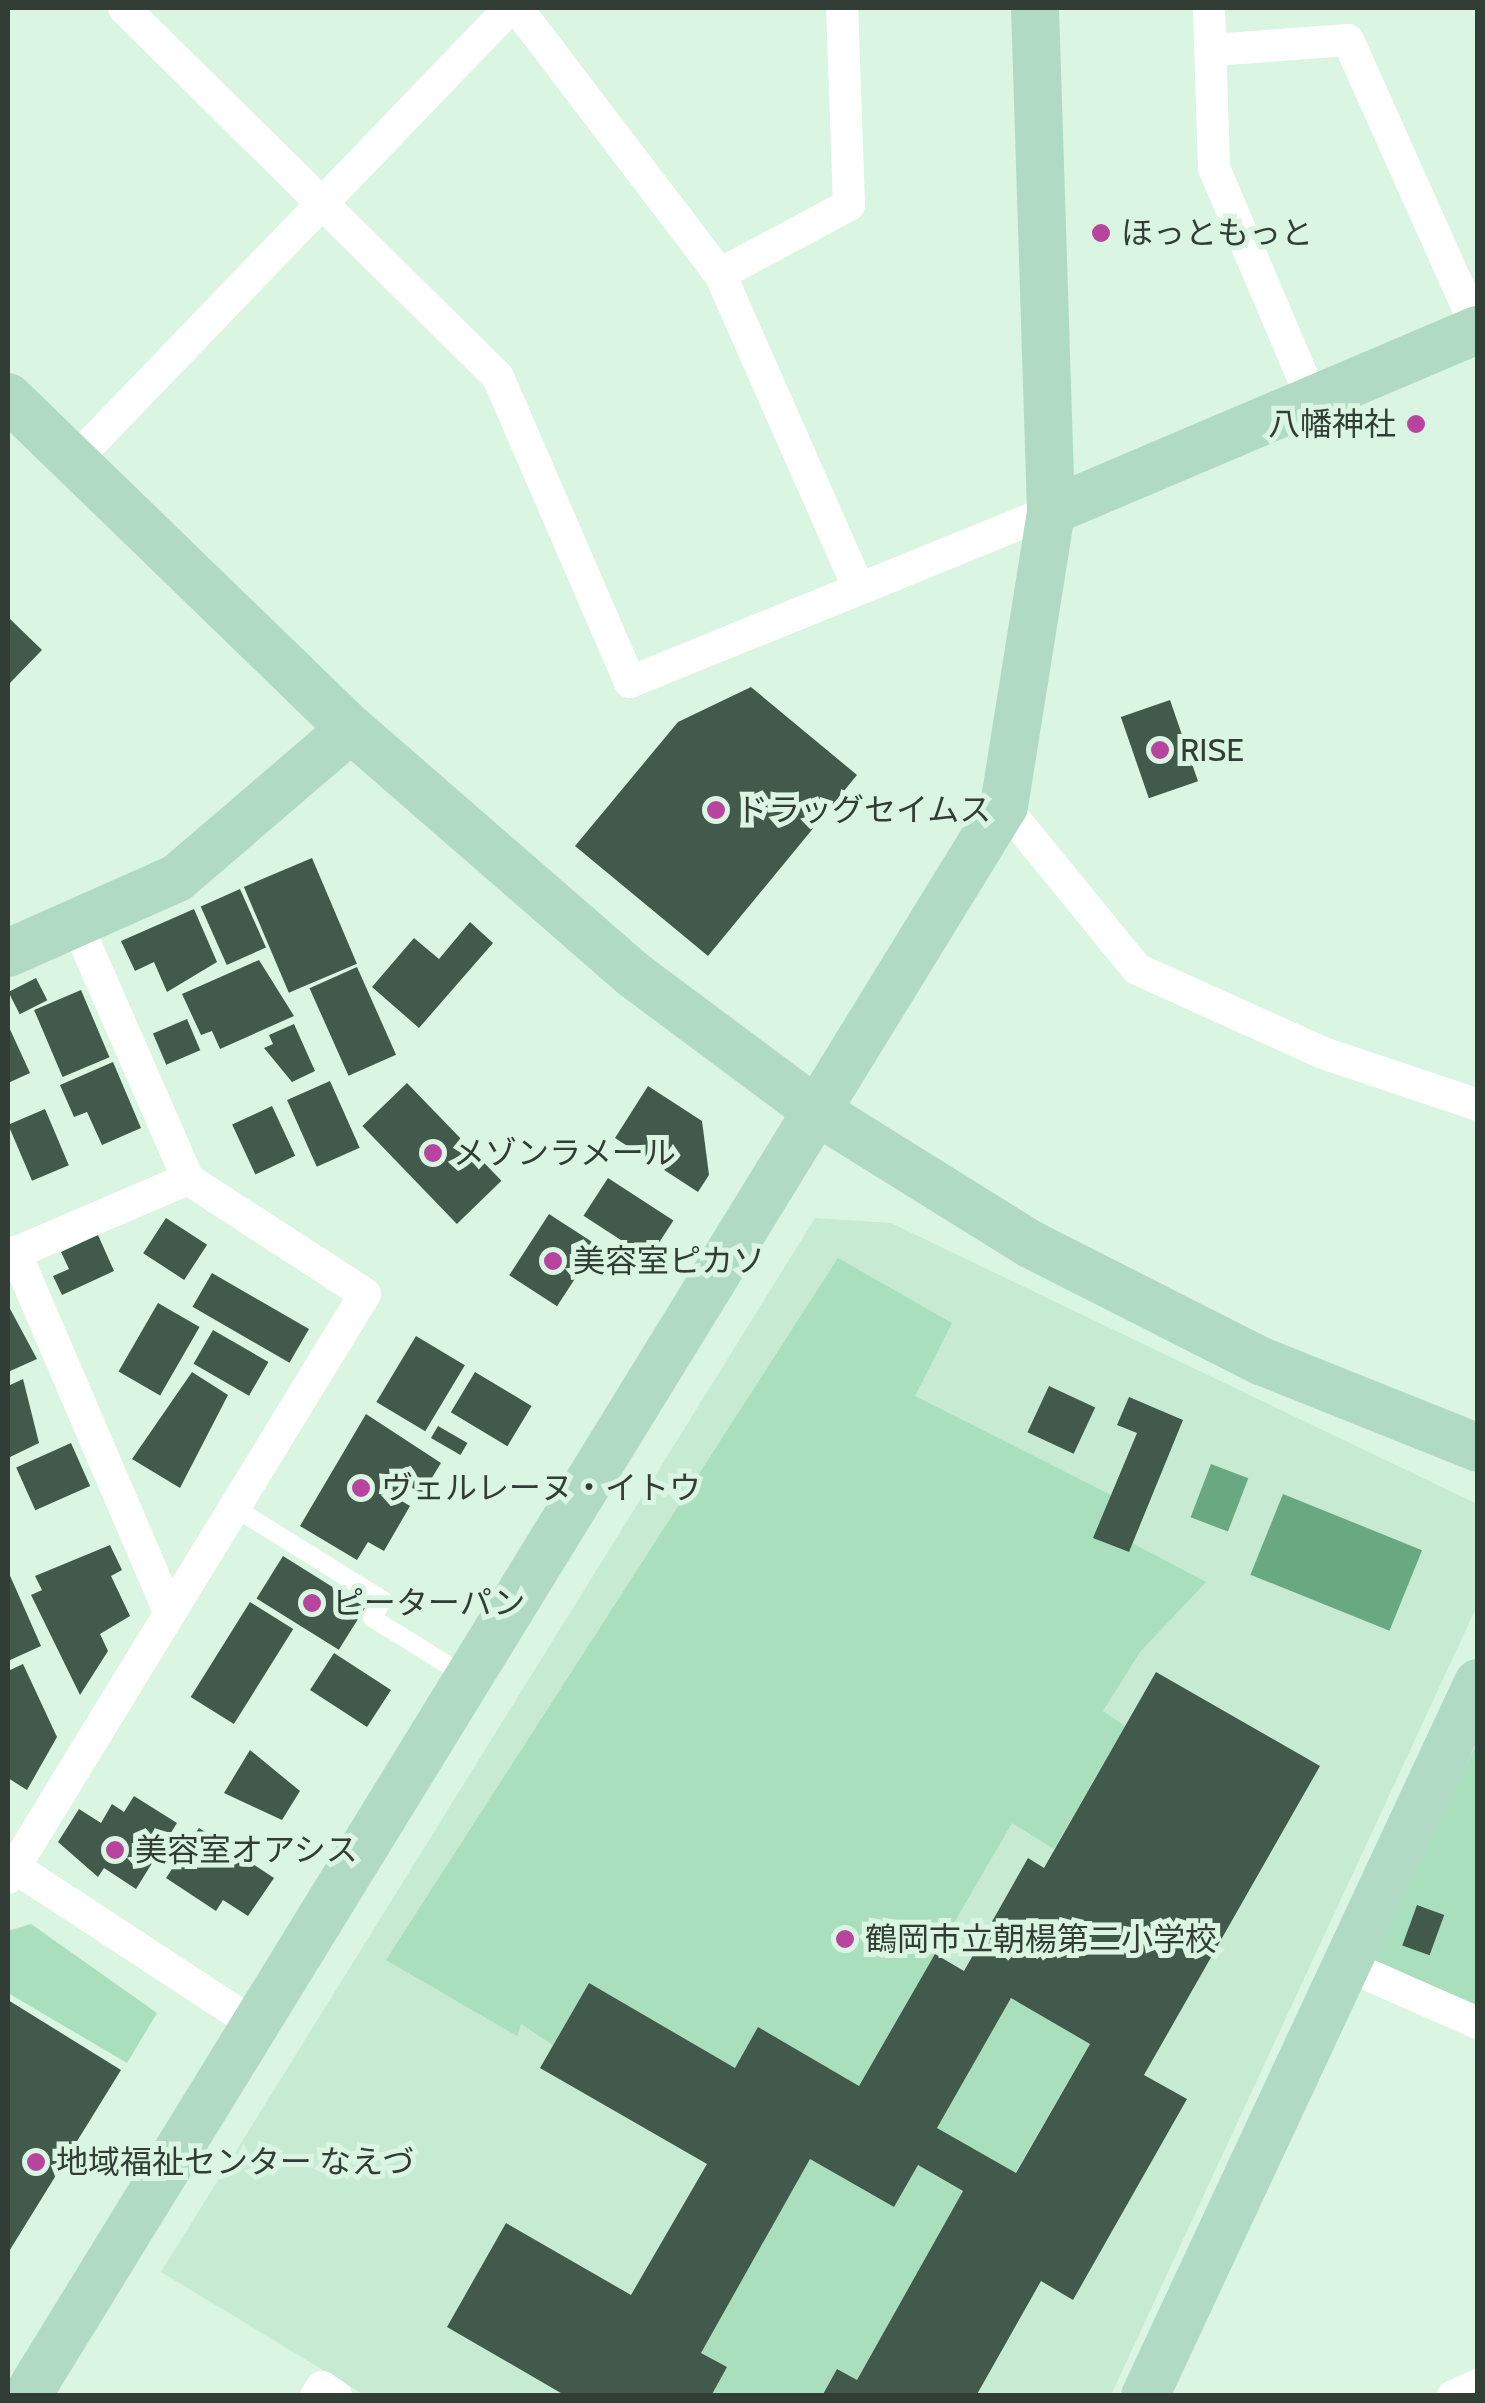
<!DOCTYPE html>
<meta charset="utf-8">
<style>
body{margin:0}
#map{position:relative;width:1485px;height:2403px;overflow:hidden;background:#daf6e3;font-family:Cabin,"Noto Sans JP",sans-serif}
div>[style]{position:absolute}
.built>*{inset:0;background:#c7ead2}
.green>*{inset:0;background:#a9dfbd;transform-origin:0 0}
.water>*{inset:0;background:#69a982;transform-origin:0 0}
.building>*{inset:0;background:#425a4b;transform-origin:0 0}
.lane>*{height:18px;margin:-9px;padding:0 9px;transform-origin:9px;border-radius:9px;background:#fff}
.street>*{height:32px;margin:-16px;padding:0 16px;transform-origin:16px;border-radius:16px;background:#fff}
.secondary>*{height:48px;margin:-24px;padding:0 24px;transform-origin:24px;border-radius:24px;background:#b1dac5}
.dots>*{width:28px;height:28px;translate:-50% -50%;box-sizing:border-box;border:5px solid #daf6e3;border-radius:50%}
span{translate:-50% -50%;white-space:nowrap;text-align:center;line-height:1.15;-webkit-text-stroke:10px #daf6e3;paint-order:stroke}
.poi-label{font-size:32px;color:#323d36}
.left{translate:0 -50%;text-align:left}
.right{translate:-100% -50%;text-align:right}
.frame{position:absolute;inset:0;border:10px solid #323d36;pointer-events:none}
</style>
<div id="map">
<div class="built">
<div style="clip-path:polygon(815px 1218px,891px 1223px,1475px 1503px,1477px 1606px,1111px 2395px,364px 2395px,161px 2272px)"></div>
</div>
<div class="green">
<div style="clip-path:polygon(838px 1258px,952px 1323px,915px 1396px,1111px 1495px,1094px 1538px,1128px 1552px,1132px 1543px,1206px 1582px,1140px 1652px,1103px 1711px,1125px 1726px,1054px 1849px,1012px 1823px,859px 2086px,759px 2028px,735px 2068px,589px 1984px,553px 2045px,521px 2024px,517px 2036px,386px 1960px)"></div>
<div style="clip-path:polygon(1477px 1743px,1477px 2007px,1368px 1959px)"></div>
<div style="clip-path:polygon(31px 1924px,157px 2013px,127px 2063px,8px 1993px,8px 1931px)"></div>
<div style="left:1011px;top:1998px;width:91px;height:150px;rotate:30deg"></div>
<div style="clip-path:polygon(810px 2159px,894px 2207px,918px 2165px,963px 2191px,857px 2380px,837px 2369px,822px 2395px,711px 2395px,726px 2367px,701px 2353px)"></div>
</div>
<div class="water">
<div style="left:1211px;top:1464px;width:40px;height:57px;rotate:21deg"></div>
<div style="left:1283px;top:1494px;width:150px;height:87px;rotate:22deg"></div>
</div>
<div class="building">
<div style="clip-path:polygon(8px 617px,42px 650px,8px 685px)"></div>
<div style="clip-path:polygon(751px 687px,857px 775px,708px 956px,575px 846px,678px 722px)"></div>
<div style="left:1170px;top:700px;width:86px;height:52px;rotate:71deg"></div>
<div style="left:312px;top:858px;width:115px;height:74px;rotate:67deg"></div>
<div style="left:240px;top:889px;width:64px;height:43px;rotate:66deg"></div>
<div style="clip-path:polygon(194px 909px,217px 962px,167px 992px,154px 962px,135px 971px,121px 941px)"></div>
<div style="clip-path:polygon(470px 922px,493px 943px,419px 1028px,372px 987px,414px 938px,439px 959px)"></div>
<div style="clip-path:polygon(259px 960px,294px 1016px,220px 1049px,212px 1031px,201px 1035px,182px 994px)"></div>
<div style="left:357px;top:967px;width:96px;height:52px;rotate:66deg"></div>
<div style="left:36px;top:978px;width:25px;height:31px;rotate:63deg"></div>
<div style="left:81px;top:990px;width:73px;height:51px;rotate:67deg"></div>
<div style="left:187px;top:1019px;width:34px;height:37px;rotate:67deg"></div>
<div style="clip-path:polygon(294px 1024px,315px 1071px,292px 1082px,264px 1048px,273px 1044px,269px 1035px)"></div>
<div style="clip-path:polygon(8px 1025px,30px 1073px,8px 1083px)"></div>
<div style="clip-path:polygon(113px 1062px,141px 1128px,102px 1145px,87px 1112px,74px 1117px,60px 1085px)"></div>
<div style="left:330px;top:1081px;width:73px;height:47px;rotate:66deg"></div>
<div style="left:407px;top:1083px;width:136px;height:62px;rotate:46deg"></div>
<div style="clip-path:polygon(648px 1086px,702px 1121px,709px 1175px,698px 1192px,615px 1138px)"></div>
<div style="left:272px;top:1106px;width:55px;height:44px;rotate:65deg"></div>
<div style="left:45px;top:1109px;width:61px;height:40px;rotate:67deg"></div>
<div style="left:608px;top:1178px;width:78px;height:45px;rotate:33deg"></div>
<div style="left:549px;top:1214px;width:57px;height:73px;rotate:33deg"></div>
<div style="left:166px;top:1218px;width:49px;height:42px;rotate:33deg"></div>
<div style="clip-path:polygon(98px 1235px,114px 1271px,62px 1295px,53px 1276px,69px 1269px,61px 1252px)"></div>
<div style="left:212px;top:1273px;width:112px;height:39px;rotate:30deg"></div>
<div style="left:158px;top:1303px;width:48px;height:79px;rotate:30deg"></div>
<div style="clip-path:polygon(8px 1305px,37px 1359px,8px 1372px)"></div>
<div style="left:213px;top:1330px;width:64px;height:39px;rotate:30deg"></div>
<div style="left:416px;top:1336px;width:57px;height:77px;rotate:31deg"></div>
<div style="clip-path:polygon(192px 1372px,228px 1395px,180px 1488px,132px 1459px)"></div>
<div style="left:475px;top:1372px;width:66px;height:47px;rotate:31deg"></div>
<div style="clip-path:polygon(23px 1379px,39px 1443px,8px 1458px,8px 1386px)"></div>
<div style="left:1049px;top:1386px;width:51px;height:51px;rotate:25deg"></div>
<div style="clip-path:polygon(1129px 1397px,1183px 1420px,1129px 1552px,1093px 1538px,1137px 1433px,1117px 1425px)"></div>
<div style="clip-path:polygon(366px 1414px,441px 1463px,422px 1494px,403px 1482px,395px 1497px,410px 1506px,384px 1551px,368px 1542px,357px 1560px,300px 1526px)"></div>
<div style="left:438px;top:1426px;width:34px;height:14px;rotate:30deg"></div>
<div style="left:71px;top:1443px;width:47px;height:60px;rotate:66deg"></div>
<div style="clip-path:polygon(110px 1545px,122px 1570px,111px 1576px,130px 1616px,100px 1634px,108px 1651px,80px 1695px,31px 1595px,42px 1590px,35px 1576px)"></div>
<div style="left:283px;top:1556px;width:97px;height:50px;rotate:32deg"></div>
<div style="clip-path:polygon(8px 1571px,41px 1646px,8px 1661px)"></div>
<div style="left:250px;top:1602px;width:51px;height:112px;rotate:32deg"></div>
<div style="left:334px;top:1653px;width:68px;height:44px;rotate:33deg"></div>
<div style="clip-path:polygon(23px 1664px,57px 1737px,27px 1790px,8px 1778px,8px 1671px)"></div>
<div style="clip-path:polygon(evenodd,1156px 1672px,1320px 1766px,1144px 2075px,1187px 2099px,1073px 2300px,1041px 2281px,976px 2396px,822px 2396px,837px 2369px,857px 2380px,963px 2191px,918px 2165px,894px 2207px,810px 2159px,701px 2353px,727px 2367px,711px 2396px,566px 2396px,447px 2327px,506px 2223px,631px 2295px,707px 2164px,540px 2068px,589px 1983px,735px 2068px,758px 2027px,859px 2086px,935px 1954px,964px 1971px,1028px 1858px,1044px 1868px,1156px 1672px,1011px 1998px,1090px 2044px,1016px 2173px,937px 2128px,1011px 1998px)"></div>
<div style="clip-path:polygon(250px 1750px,300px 1791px,282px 1820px,224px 1793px)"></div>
<div style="clip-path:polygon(134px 1796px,177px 1823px,136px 1889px,104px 1868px,98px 1877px,58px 1842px,79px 1809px,101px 1823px,112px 1804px,124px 1812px)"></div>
<div style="clip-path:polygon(199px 1828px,274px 1878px,248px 1916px,223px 1900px,216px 1911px,166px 1878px)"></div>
<div style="left:1417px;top:1905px;width:29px;height:43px;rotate:20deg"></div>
<div style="clip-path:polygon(8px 2000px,121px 2070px,8px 2253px)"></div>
</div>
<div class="lane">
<div style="left:235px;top:1508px;width:174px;rotate:31.9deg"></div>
<div style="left:383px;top:1600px;width:21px;rotate:121deg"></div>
<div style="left:372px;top:1618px;width:110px;rotate:31.7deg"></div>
</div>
<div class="street">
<div style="left:124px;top:8px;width:525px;rotate:44.61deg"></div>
<div style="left:498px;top:377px;width:332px;rotate:66.6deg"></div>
<div style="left:630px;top:682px;width:454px;rotate:-22.1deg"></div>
<div style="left:517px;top:8px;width:335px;rotate:52.7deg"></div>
<div style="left:720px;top:274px;width:342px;rotate:66.2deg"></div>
<div style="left:1209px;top:8px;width:160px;rotate:88.2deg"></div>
<div style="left:1214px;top:168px;width:253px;rotate:67deg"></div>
<div style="left:1214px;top:50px;width:134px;rotate:-4.3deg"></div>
<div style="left:1348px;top:40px;width:318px;rotate:65.9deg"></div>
<div style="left:720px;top:274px;width:146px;rotate:-28.1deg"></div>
<div style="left:849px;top:205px;width:197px;rotate:-92deg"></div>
<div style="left:74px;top:461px;width:629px;rotate:-46.1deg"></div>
<div style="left:1004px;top:806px;width:210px;rotate:50.8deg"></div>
<div style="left:1137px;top:969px;width:204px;rotate:24.3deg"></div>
<div style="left:1323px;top:1053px;width:163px;rotate:18.5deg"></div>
<div style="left:15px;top:1252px;width:393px;rotate:66.8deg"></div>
<div style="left:8px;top:1256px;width:196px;rotate:-23.2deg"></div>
<div style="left:8px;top:1863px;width:298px;rotate:33.2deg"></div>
<div style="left:8px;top:1878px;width:684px;rotate:-58.56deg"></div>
<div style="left:365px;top:1294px;width:211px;rotate:-147deg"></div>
<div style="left:188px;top:1179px;width:279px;rotate:-113.6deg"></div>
<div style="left:1348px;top:1966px;width:142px;rotate:23.7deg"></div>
<div style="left:316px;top:2396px;width:11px;rotate:-56deg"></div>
<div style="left:322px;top:2387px;width:17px;rotate:33deg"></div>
<div style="left:1453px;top:2396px;width:27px;rotate:-24deg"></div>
</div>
<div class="secondary">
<div style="left:8px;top:397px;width:477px;rotate:44.1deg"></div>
<div style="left:351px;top:729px;width:375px;rotate:41deg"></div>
<div style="left:634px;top:975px;width:229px;rotate:36.7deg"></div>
<div style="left:818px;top:1112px;width:252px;rotate:31.9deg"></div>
<div style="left:1032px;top:1245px;width:257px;rotate:26.9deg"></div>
<div style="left:1261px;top:1361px;width:234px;rotate:21.8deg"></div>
<div style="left:1051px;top:511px;width:464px;rotate:-23deg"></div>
<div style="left:8px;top:953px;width:185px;rotate:-23.9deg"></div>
<div style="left:177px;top:878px;width:229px;rotate:-40.6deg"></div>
<div style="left:27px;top:2396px;width:1866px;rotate:-58.43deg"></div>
<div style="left:1004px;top:806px;width:299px;rotate:-80.9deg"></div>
<div style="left:1051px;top:511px;width:503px;rotate:-91.82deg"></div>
<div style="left:1145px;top:2396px;width:787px;rotate:-64.97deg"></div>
</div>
<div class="dots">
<div style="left:1101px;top:233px;background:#b7459f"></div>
<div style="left:1416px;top:424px;background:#b7459f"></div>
<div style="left:1160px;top:750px;background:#b7459f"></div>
<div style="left:716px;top:810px;background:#b7459f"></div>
<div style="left:433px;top:1153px;background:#b7459f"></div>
<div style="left:553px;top:1261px;background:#b7459f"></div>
<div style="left:361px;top:1488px;background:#b7459f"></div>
<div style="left:312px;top:1603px;background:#b7459f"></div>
<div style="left:115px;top:1850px;background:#b7459f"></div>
<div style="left:845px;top:1939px;background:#b7459f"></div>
<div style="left:36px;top:2162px;background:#b7459f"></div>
</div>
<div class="poi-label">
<span class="left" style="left:1121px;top:233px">ほっともっと</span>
<span class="right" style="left:1396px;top:424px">八幡神社</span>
<span class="left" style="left:1180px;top:750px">RISE</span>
<span class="left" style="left:736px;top:810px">ドラッグセイムス</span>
<span class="left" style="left:453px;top:1153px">メゾンラメール</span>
<span class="left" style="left:573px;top:1261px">美容室ピカソ</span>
<span class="left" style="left:381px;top:1488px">ヴェルレーヌ・イトウ</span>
<span class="left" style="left:332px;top:1603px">ピーターパン</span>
<span class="left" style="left:135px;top:1850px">美容室オアシス</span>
<span class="left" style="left:865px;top:1939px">鶴岡市立朝楊第二小学校</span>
<span class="left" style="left:56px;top:2162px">地域福祉センター なえづ</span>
</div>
<div class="frame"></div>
</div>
